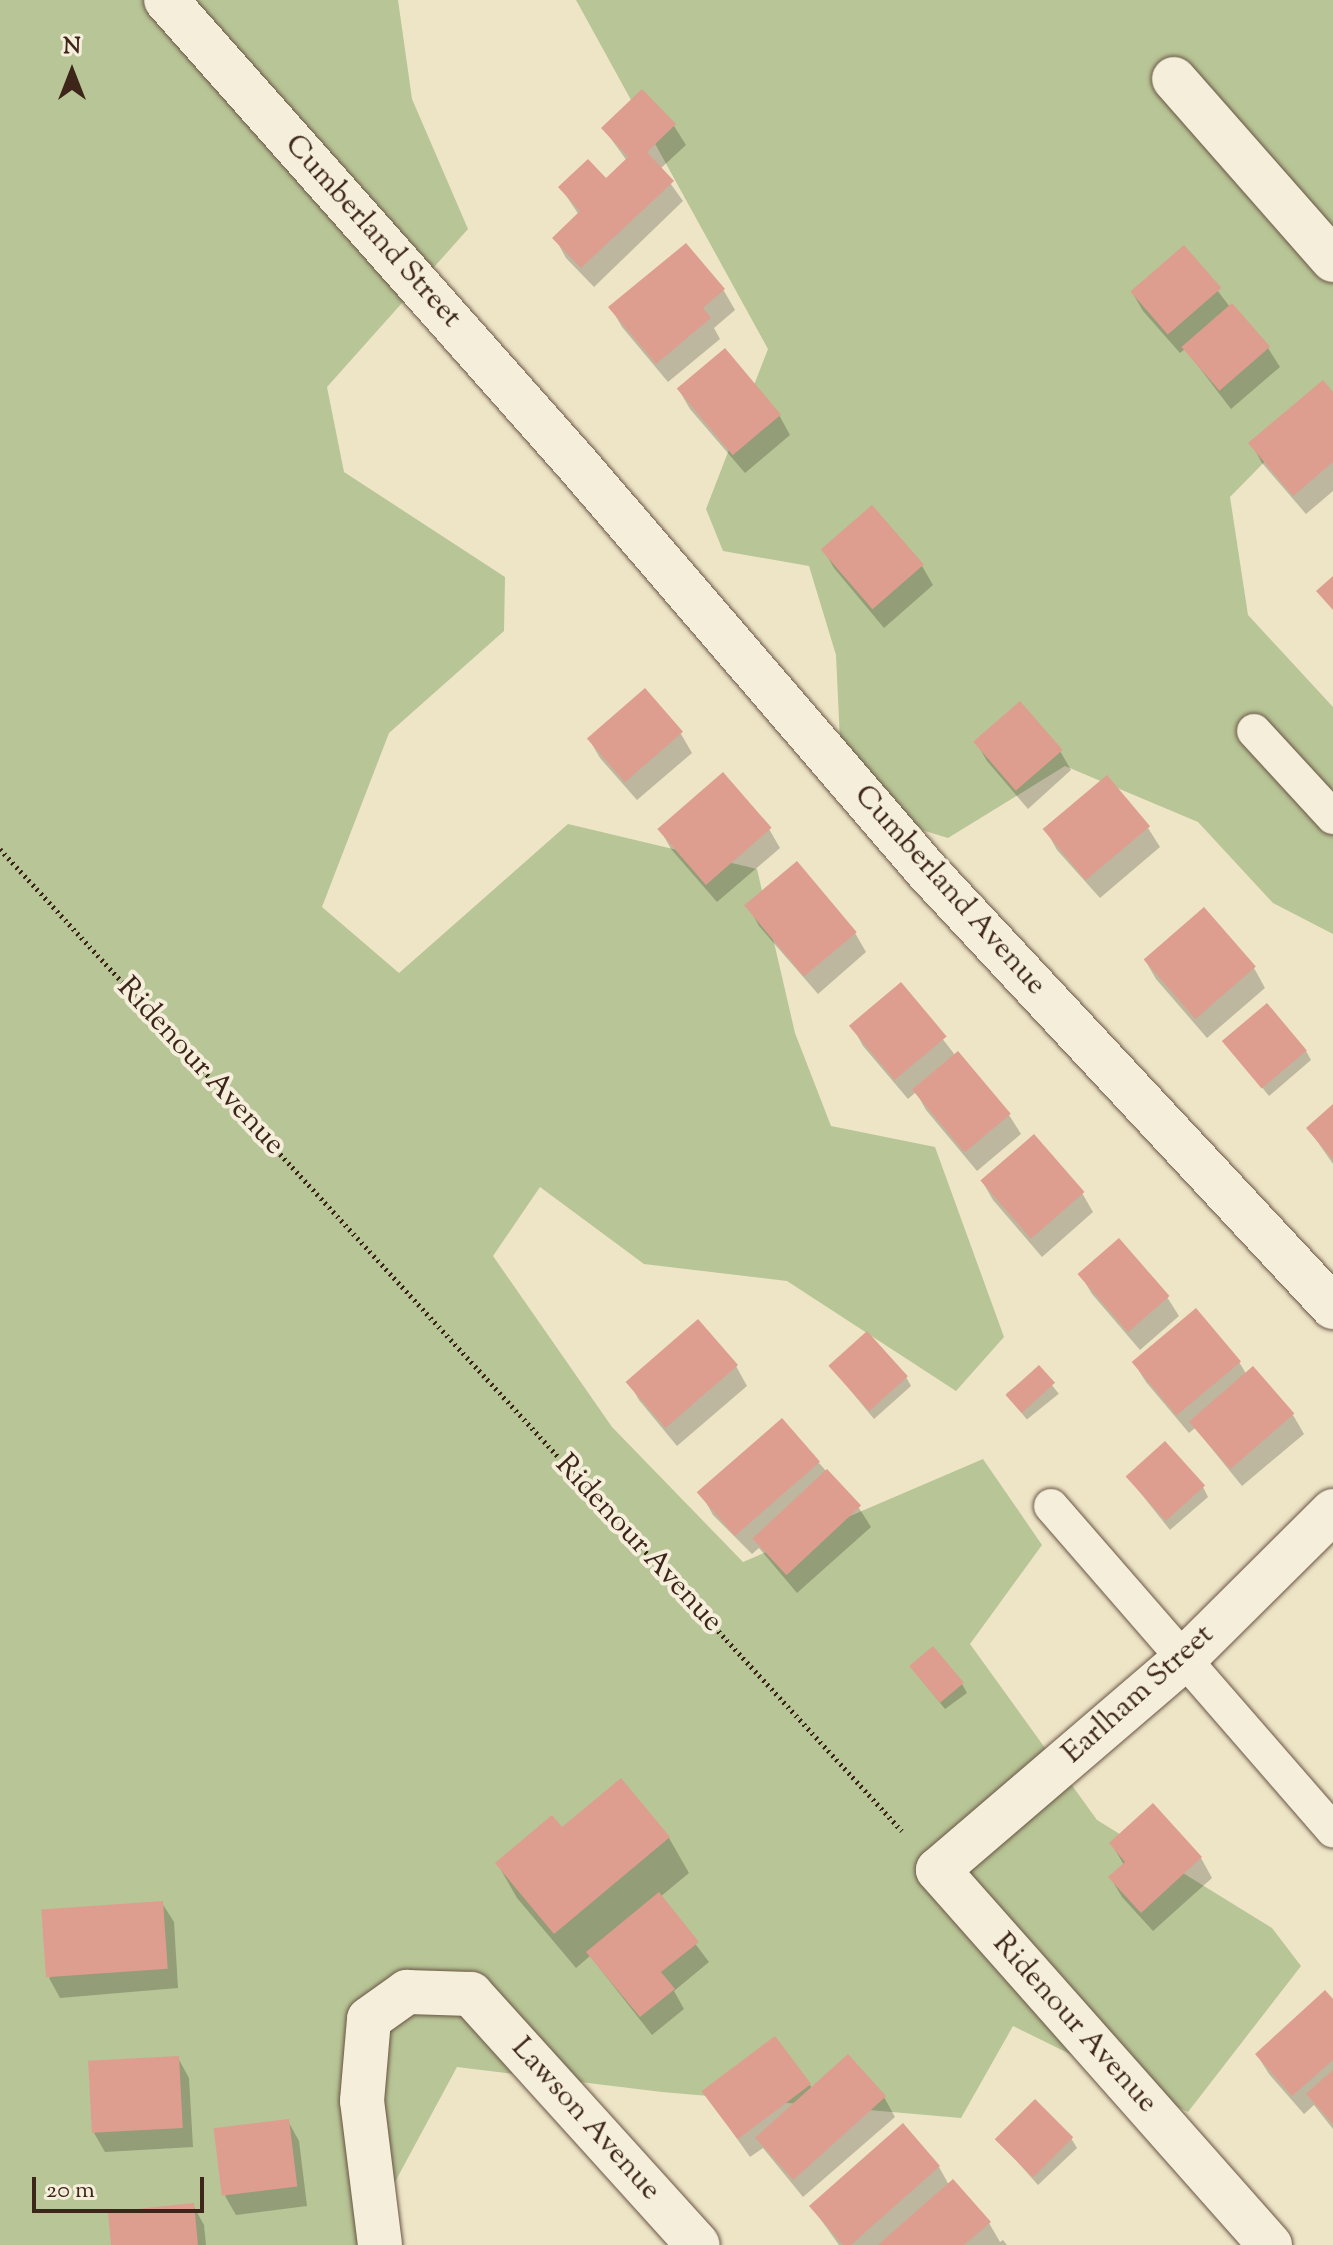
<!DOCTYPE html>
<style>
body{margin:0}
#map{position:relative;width:1333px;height:2245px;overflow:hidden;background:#eee5c7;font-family:"Sorts Mill Goudy",serif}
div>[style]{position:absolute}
.green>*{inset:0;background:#b8c596}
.shadow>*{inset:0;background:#0003;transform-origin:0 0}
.building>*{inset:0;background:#dd9e8f;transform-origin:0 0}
.path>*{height:5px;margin-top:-2.5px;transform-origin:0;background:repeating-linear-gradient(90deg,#3d2519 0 2px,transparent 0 6px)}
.roads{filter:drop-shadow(0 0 2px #695544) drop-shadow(0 0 2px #695544)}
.lane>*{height:34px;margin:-17px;padding:0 17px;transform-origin:17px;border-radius:17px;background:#f4eedb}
.street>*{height:44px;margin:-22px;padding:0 22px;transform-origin:22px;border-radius:22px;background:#f4eedb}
span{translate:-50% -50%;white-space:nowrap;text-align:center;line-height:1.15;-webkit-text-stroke:8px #f4eedb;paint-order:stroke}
.street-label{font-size:30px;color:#3d2519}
.north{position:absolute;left:32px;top:32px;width:80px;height:80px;-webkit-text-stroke:6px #f4eedb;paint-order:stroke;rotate:0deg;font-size:22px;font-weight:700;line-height:32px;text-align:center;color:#3d2519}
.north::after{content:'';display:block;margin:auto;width:28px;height:36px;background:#3d2519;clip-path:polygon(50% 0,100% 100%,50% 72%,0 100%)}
.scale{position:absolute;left:32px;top:2177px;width:172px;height:36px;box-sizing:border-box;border:4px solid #3d2519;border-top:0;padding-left:10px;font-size:24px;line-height:28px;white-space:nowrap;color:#3d2519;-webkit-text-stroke:6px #f4eedb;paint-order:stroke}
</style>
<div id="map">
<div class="green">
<div style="clip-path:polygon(0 0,398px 0,412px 99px,468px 229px,327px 387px,344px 472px,505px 577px,504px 631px,389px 733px,322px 907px,399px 973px,568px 824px,757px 869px,795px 1033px,831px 1126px,935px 1147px,1004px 1337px,956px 1391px,787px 1281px,644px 1264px,540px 1187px,493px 1256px,612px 1427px,743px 1562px,983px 1459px,1042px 1545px,970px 1644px,1097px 1820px,1272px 1928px,1301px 1966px,1188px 2112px,1013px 2026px,961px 2118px,662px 2092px,457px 2067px,361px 2245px,0 2245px)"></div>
<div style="clip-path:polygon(576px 0,1333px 0,1333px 392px,1230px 497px,1248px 615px,1333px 707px,1333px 934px,1273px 903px,1198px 822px,1065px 766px,948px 838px,843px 806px,836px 655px,809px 566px,723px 551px,706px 509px,768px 349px)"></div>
</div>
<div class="shadow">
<div style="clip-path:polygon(642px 92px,674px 126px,686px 145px,660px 169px,683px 201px,594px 287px,566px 258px,555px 238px,579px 215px,561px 188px,606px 181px,627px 161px,604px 129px)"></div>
<div style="clip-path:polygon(686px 245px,724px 291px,735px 310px,714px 328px,720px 339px,668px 382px,622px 327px,611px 308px)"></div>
<div style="clip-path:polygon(1184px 247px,1230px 307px,1268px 348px,1280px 367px,1231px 409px,1185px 349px,1180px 353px,1143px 311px,1132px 292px)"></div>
<div style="clip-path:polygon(679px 390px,779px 415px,790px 435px,745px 473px,690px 409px)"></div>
<div style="clip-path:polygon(1333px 395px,1333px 491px,1306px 514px,1262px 463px,1251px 443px)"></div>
<div style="clip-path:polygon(823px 549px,922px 566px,933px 585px,884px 628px,834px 568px)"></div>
<div style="clip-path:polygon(681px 734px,692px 753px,637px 800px,600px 758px,589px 739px)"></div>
<div style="clip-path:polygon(976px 742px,1060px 751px,1071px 770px,1028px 809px,987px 761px)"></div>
<div style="clip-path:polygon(1148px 828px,1160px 847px,1100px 898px,1057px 850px,1046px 830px)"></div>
<div style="clip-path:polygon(660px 829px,769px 829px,780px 848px,717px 902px,671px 849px)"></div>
<div style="clip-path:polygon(748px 906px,855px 933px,866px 952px,818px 994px,759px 926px)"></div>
<div style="clip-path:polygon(1145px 960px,1254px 968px,1265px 988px,1207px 1038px,1156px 979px)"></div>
<div style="clip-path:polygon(901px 985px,955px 1055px,1009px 1115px,1021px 1134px,977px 1171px,926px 1110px,916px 1092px,908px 1099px,863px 1046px,852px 1026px)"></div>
<div style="clip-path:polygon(1225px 1042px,1306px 1051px,1311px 1060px,1269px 1096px)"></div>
<div style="clip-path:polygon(1333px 1107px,1333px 1164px,1308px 1128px)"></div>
<div style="clip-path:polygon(982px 1181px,1082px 1193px,1093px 1212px,1042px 1257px,993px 1200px)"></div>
<div style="clip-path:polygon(1080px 1274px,1167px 1297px,1179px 1316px,1140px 1350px,1092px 1294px)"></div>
<div style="clip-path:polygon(1239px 1362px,1247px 1375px,1293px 1415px,1304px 1434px,1242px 1486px,1195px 1428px,1189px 1433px,1146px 1382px,1134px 1363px)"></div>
<div style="clip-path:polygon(736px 1366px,747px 1386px,677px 1446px,639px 1400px,628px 1381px)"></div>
<div style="clip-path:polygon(832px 1368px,906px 1377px,911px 1386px,874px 1419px)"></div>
<div style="left:1038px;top:1368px;width:33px;height:41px;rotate:51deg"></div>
<div style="clip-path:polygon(819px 1463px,859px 1508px,871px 1527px,797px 1593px,759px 1548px,752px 1554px,713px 1515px,702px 1495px)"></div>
<div style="clip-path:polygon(1127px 1476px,1203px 1487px,1208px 1497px,1170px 1530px)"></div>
<div style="clip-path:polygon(912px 1668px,962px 1684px,967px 1693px,945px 1709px)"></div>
<div style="clip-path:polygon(1153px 1806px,1201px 1858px,1212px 1878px,1153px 1931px,1122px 1897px,1110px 1877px,1124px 1865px,1111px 1843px)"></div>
<div style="clip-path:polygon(562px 1830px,669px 1838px,689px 1873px,660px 1897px,709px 1962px,674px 1991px,684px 2009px,652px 2035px,590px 1956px,576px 1968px,517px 1898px,497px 1863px)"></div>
<div style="clip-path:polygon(162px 1903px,174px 1922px,178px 1988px,60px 1998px,49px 1978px)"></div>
<div style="clip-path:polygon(1333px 2002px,1333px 2129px,1314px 2105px,1304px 2114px,1269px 2074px,1257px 2055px)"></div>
<div style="clip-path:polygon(775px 2039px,812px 2088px,884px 2097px,895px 2117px,803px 2197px,763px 2148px,750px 2157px,704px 2092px)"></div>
<div style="clip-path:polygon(178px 2058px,189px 2078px,193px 2147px,105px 2152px,94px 2133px)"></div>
<div style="clip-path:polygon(288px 2121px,299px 2141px,307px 2206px,236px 2215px,225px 2196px)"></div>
<div style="clip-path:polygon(1071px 2138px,1077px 2148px,1038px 2185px,997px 2139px)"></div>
<div style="clip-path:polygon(939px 2167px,949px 2185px,989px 2223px,1000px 2242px,1003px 2240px,1007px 2245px,839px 2245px,811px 2206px)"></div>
<div style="clip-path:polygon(193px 2205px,204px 2225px,206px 2245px,114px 2245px)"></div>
</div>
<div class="building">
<div style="clip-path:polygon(642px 89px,676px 124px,647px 152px,674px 181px,581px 268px,552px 238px,580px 211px,558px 187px,588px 159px,606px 178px,628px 157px,601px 128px)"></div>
<div style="clip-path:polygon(686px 243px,725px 289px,703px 308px,711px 318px,656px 364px,608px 307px)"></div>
<div style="left:1184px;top:245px;width:57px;height:71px;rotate:49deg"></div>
<div style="left:1232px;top:303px;width:58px;height:67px;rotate:49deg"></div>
<div style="left:725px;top:348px;width:87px;height:63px;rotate:50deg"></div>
<div style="clip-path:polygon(1323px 380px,1333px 392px,1333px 462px,1293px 496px,1248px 443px)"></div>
<div style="left:872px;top:505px;width:79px;height:68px;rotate:49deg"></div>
<div style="clip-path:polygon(1333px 576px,1333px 610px,1316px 591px)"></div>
<div style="left:645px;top:688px;width:58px;height:77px;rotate:49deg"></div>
<div style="left:1020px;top:701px;width:65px;height:62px;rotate:49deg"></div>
<div style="left:723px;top:772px;width:74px;height:87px;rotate:49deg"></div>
<div style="left:1107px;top:775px;width:67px;height:84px;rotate:50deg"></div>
<div style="left:797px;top:861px;width:93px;height:69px;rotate:50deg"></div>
<div style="left:1204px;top:907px;width:79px;height:80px;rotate:49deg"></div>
<div style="left:901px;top:982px;width:71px;height:68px;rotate:50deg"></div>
<div style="left:1267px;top:1003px;width:62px;height:59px;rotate:50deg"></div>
<div style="left:958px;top:1051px;width:82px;height:60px;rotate:50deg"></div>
<div style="clip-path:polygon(1333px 1104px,1333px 1160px,1306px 1128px)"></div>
<div style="left:1034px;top:1134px;width:77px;height:71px;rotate:49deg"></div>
<div style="left:1119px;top:1238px;width:77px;height:55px;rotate:49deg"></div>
<div style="left:1196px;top:1308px;width:70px;height:84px;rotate:50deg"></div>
<div style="left:698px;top:1319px;width:61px;height:96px;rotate:49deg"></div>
<div style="left:867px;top:1331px;width:61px;height:52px;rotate:48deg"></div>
<div style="left:1039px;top:1365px;width:24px;height:45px;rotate:48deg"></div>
<div style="left:1253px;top:1366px;width:63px;height:85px;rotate:49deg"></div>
<div style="left:782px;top:1418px;width:58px;height:113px;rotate:49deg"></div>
<div style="left:1165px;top:1441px;width:60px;height:53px;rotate:48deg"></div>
<div style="left:827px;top:1469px;width:50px;height:102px;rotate:47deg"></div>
<div style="left:933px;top:1646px;width:48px;height:31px;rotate:50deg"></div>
<div style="clip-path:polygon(621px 1778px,670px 1837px,554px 1934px,495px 1863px,552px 1815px,562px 1827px)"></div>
<div style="clip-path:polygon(1153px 1803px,1202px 1857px,1141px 1913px,1108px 1877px,1125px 1862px,1109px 1843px)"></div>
<div style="clip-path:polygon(659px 1892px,699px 1942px,661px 1972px,675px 1989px,640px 2017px,586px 1952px)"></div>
<div style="left:163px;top:1901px;width:68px;height:122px;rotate:86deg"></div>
<div style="clip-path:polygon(1325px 1990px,1333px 1999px,1333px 2060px,1292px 2096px,1255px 2054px)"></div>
<div style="left:775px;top:2036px;width:60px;height:92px;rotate:53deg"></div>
<div style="left:848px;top:2054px;width:57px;height:125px;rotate:48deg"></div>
<div style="left:179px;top:2056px;width:72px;height:91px;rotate:87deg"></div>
<div style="clip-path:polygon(1333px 2070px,1333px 2124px,1306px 2094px)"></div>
<div style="left:1035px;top:2099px;width:54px;height:57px;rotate:45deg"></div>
<div style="left:289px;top:2119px;width:68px;height:76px;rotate:83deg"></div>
<div style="clip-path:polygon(903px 2123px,940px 2166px,851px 2245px,843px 2245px,809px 2206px)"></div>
<div style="clip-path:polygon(953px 2179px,991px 2222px,964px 2245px,878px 2245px)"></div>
<div style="clip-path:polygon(194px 2203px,198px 2245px,111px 2245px,108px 2212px)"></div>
</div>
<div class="path">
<div style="left:0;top:849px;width:1333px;rotate:47.43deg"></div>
</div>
<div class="roads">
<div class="lane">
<div style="left:1254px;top:731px;width:117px;rotate:47.4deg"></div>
<div style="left:1051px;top:1506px;width:430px;rotate:49deg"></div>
</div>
<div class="street">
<div style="left:166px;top:0;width:621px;rotate:48.46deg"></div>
<div style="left:578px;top:465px;width:535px;rotate:49.32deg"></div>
<div style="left:927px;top:871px;width:596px;rotate:47.04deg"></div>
<div style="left:1174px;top:79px;width:241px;rotate:48.7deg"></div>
<div style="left:380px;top:2245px;width:145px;rotate:-97.1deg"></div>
<div style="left:362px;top:2101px;width:82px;rotate:-85.1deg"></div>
<div style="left:369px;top:2019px;width:47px;rotate:-35.4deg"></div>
<div style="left:407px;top:1992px;width:64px;rotate:1.8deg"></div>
<div style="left:471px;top:1994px;width:338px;rotate:47.9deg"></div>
<div style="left:1270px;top:2245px;width:501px;rotate:-131.52deg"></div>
<div style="left:938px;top:1870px;width:321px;rotate:-40.6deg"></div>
<div style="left:1182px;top:1661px;width:213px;rotate:-44.8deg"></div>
</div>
</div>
<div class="street-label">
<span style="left:372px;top:232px;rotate:48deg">Cumberland Street</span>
<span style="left:949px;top:891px;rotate:48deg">Cumberland Avenue</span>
<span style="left:200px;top:1067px;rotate:47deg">Ridenour Avenue</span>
<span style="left:638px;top:1544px;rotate:47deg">Ridenour Avenue</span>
<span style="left:1139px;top:1695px;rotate:-42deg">Earlham Street</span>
<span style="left:1074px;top:2024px;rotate:48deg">Ridenour Avenue</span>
<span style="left:585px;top:2120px;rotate:48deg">Lawson Avenue</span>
</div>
<div class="north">N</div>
<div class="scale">20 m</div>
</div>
